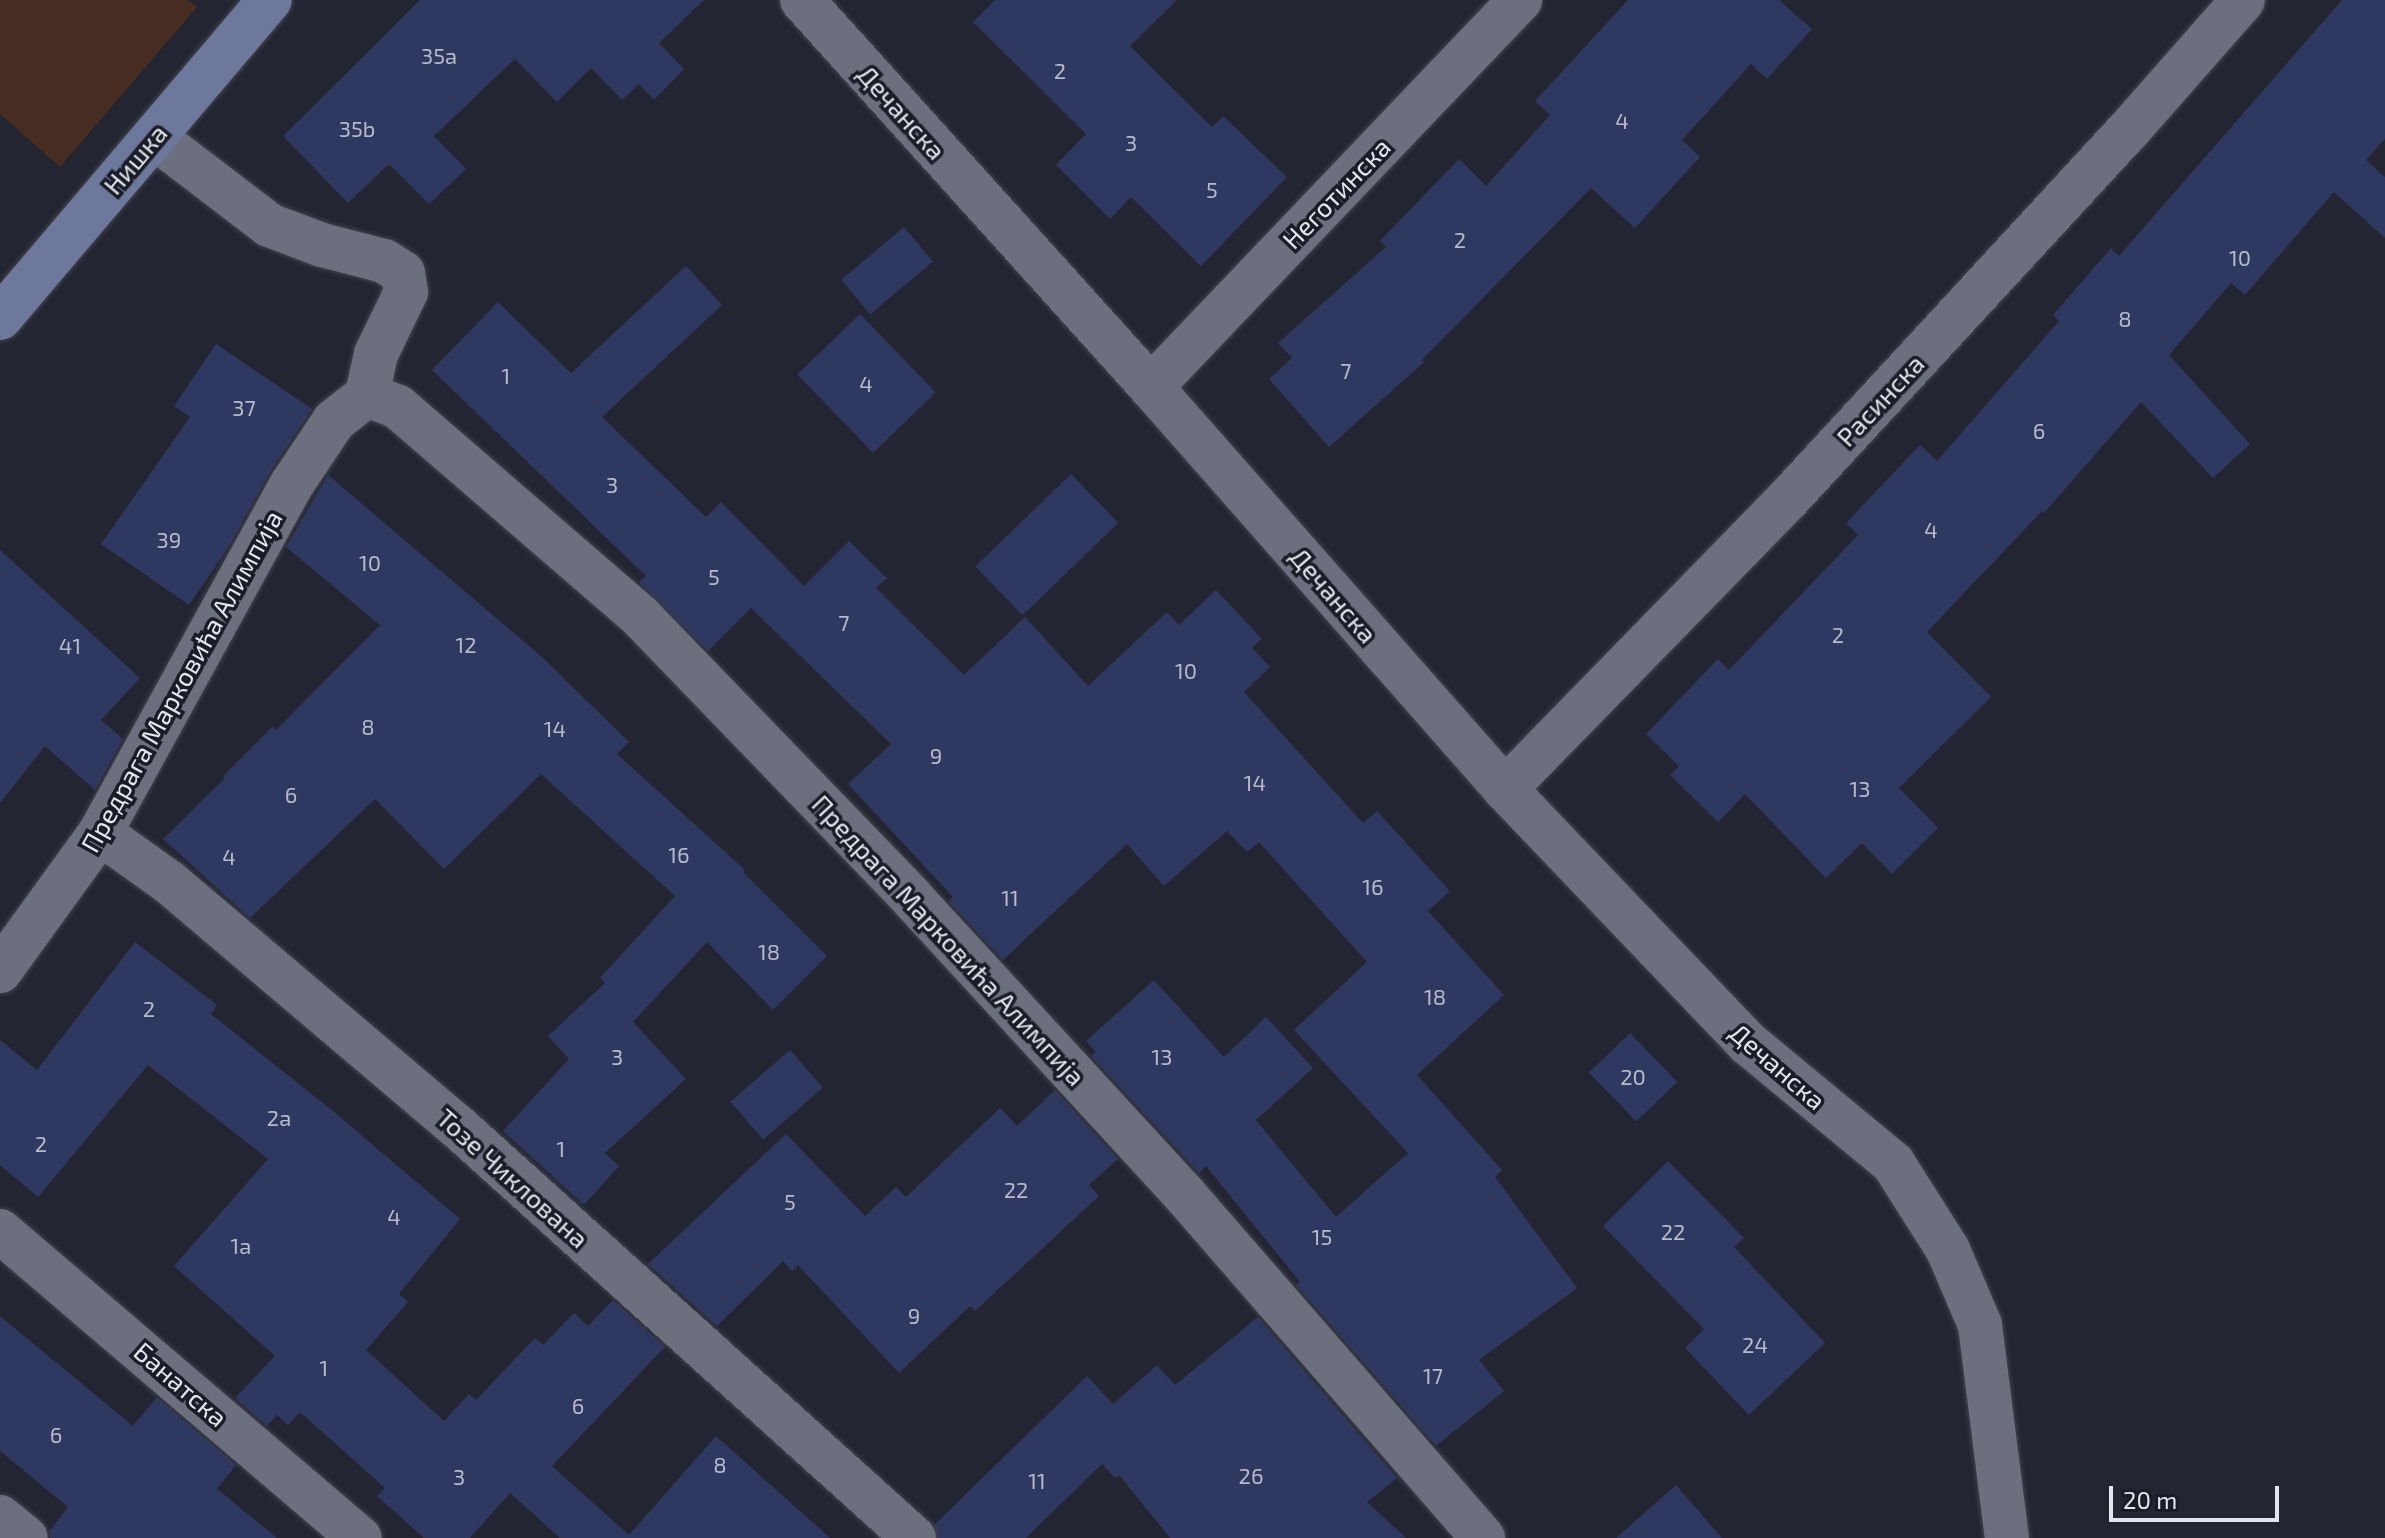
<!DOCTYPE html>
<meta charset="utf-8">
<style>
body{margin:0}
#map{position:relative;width:2385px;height:1538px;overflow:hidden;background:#232632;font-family:"Exo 2",sans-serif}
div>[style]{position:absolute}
.green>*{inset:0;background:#472c21}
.building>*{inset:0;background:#2f3860;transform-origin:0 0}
.roads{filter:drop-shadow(0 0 2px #41434d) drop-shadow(0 0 2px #41434d)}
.street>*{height:44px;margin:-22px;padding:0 22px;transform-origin:22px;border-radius:22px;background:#6c707e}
.secondary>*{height:44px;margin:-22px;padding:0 22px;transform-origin:22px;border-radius:22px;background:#6e779c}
span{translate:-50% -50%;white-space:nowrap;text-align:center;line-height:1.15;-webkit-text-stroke:7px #1a1d28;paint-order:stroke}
.number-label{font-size:22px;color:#b7baca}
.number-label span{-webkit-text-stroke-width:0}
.street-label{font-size:26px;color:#e4e6ee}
.scale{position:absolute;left:2109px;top:1486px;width:170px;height:36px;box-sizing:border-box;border:4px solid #e4e6ee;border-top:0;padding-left:10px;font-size:24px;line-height:28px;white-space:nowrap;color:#e4e6ee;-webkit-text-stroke:6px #1a1d28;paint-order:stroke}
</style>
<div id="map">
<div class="green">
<div style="clip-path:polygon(0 0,189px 0,197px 7px,60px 167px,0 114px)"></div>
</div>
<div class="building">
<div style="clip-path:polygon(420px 0,704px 0,659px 43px,684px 69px,654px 100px,639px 84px,622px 100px,591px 68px,557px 102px,515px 59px,434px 136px,466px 169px,429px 204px,389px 164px,348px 203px,283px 136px)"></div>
<div style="clip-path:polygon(995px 0,1177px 0,1130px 46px,1212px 127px,1223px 116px,1287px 177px,1201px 266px,1131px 197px,1110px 219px,1056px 165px,1086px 134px,973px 22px)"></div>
<div style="clip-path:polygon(1628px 0,1779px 0,1812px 29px,1767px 79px,1751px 64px,1682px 140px,1700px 157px,1635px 228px,1591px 188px,1422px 360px,1424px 362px,1329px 447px,1269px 379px,1292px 358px,1278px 343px,1386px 247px,1380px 241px,1459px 159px,1486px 186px,1550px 115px,1535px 101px)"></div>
<div style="clip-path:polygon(2342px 0,2385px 0,2385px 139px,2366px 160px,2385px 177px,2385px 238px,2334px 192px,2245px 295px,2231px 283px,2169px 355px,2250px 444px,2213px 478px,2141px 402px,2044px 513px,2042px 511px,1927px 632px,1991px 697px,1899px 788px,1938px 828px,1892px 874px,1862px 843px,1826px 878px,1745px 794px,1718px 822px,1670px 775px,1679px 766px,1646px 734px,1718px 659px,1729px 670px,1858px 535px,1846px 523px,1920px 445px,1937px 461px,2059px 321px,2053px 315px,2111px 248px,2119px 256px)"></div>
<div style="left:904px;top:227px;width:45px;height:82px;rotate:50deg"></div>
<div style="clip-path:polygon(686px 266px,722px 305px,602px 417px,706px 517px,721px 502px,804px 586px,849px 541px,887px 578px,876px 588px,964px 675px,1025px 617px,1088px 686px,1167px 612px,1179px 625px,1216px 590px,1262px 639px,1252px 648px,1270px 667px,1244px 692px,1363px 823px,1377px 811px,1450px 891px,1428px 911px,1504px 995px,1417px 1075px,1502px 1170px,1495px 1177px,1577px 1288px,1479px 1360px,1504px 1391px,1436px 1446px,1296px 1285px,1300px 1282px,1206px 1166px,1199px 1173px,1091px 1056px,1096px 1052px,1086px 1041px,1154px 980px,1224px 1057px,1266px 1017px,1313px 1068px,1256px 1120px,1336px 1217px,1408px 1153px,1294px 1030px,1367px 962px,1259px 842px,1247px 852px,1227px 831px,1164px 886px,1127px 844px,1003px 960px,948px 901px,953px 897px,848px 784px,891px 744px,751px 608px,708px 651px,639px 582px,646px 576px,432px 370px,498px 302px,571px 373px)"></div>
<div style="left:860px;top:314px;width:109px;height:87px;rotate:46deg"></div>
<div style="clip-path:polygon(216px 344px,312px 409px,270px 472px,228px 548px,189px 605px,101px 544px,190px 417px,174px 406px)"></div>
<div style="left:1071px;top:474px;width:68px;height:133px;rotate:46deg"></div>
<div style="clip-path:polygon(328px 475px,541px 656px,629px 742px,617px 754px,745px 870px,743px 872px,827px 956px,773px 1010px,707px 942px,633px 1022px,686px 1079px,605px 1153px,619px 1166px,584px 1205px,503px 1131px,569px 1059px,548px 1036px,605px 983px,600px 978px,675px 896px,541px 774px,444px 869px,375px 799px,250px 918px,163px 839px,225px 778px,223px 776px,272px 727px,276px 730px,380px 625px,286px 547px)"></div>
<div style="clip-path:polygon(0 550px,140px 678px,101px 720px,123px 739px,95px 790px,45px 746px,0 803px)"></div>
<div style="clip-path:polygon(135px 942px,217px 1005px,211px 1014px,333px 1111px,460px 1219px,399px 1294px,408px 1302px,366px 1350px,444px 1421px,469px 1394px,476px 1400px,535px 1338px,543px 1345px,574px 1313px,588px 1326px,613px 1300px,665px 1347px,552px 1466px,629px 1535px,716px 1436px,830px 1538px,560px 1538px,510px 1493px,470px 1538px,424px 1538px,377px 1496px,385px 1488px,300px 1412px,288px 1425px,277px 1415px,267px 1426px,235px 1398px,275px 1356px,174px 1266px,268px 1159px,148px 1065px,38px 1197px,0 1165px,0 1040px,37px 1070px)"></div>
<div style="left:1630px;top:1033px;width:68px;height:57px;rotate:46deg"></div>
<div style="left:790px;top:1050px;width:50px;height:79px;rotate:49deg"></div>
<div style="clip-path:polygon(1055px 1090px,1118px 1159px,1089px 1185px,1099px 1196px,975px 1311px,970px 1306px,899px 1373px,798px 1265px,792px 1271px,783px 1261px,717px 1326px,648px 1264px,786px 1134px,865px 1216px,896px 1187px,906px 1197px,1000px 1108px,1017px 1126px)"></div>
<div style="clip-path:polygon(1668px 1161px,1744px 1238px,1734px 1247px,1825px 1343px,1749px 1415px,1685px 1348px,1704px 1329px,1603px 1226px)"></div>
<div style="clip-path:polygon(0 1316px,133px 1426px,157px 1397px,236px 1465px,217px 1489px,277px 1538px,50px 1538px,50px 1530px,68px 1507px,0 1451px)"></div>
<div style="clip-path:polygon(1258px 1317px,1397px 1478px,1367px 1502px,1406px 1538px,1170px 1538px,1119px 1475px,1115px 1478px,1102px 1464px,1026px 1538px,938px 1538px,934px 1525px,1087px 1376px,1113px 1404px,1157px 1365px,1175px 1385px)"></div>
<div style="clip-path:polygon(1676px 1485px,1722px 1538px,1616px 1538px)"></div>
</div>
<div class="roads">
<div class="street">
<div style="left:802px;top:0;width:521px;rotate:47.96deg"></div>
<div style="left:1151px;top:387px;width:536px;rotate:48.63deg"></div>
<div style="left:1505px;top:789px;width:353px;rotate:46.3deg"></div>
<div style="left:1749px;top:1044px;width:187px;rotate:39.6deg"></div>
<div style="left:1893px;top:1163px;width:103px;rotate:57.7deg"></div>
<div style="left:1948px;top:1250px;width:82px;rotate:66.9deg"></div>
<div style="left:1980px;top:1325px;width:215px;rotate:82.8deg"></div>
<div style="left:154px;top:137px;width:145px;rotate:37.4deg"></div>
<div style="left:269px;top:225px;width:57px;rotate:20.7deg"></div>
<div style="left:322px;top:245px;width:64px;rotate:14.5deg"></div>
<div style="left:384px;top:261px;width:22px;rotate:32deg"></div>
<div style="left:403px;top:273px;width:19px;rotate:81deg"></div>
<div style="left:406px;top:292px;width:69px;rotate:115.8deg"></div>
<div style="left:376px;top:354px;width:42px;rotate:102.4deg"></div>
<div style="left:1151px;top:387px;width:535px;rotate:-46.36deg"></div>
<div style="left:1505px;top:789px;width:407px;rotate:-45.7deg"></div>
<div style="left:1789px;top:498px;width:500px;rotate:-47.3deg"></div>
<div style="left:2128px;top:131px;width:174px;rotate:-48.7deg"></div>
<div style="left:100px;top:833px;width:86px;rotate:35.5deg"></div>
<div style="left:170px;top:883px;width:377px;rotate:40.3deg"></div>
<div style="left:458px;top:1127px;width:614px;rotate:42.03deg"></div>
<div style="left:0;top:971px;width:170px;rotate:-54.1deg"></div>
<div style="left:100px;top:833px;width:398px;rotate:-61.2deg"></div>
<div style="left:292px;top:484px;width:76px;rotate:-56.3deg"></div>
<div style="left:334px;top:421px;width:42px;rotate:-38.2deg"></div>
<div style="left:367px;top:395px;width:33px;rotate:21deg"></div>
<div style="left:398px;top:407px;width:320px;rotate:40.8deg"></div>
<div style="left:640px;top:616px;width:390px;rotate:46deg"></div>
<div style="left:911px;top:897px;width:403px;rotate:47.4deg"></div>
<div style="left:1184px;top:1194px;width:456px;rotate:49deg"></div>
<div style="left:0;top:1231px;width:473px;rotate:40.5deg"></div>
<div style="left:0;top:1517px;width:33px;rotate:39deg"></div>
</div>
<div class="secondary">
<div style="left:0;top:318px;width:417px;rotate:-49.7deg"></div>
</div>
</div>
<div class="number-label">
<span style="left:439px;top:56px">35a</span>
<span style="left:1060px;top:71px">2</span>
<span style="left:1622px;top:121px">4</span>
<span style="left:357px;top:129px">35b</span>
<span style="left:1131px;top:143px">3</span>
<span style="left:1212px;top:190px">5</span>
<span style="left:1460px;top:240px">2</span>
<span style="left:2240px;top:258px">10</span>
<span style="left:2125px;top:319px">8</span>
<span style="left:1346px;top:371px">7</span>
<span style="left:506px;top:376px">1</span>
<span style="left:866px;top:384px">4</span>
<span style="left:244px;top:408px">37</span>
<span style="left:2039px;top:431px">6</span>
<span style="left:612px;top:485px">3</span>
<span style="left:1931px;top:530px">4</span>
<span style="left:169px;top:540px">39</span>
<span style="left:370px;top:563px">10</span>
<span style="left:714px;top:577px">5</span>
<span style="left:844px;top:623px">7</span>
<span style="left:1838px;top:635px">2</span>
<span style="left:466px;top:645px">12</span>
<span style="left:70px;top:646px">41</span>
<span style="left:1186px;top:671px">10</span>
<span style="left:368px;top:727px">8</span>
<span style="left:555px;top:729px">14</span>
<span style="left:936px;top:756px">9</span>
<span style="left:1255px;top:783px">14</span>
<span style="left:1860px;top:789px">13</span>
<span style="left:291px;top:795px">6</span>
<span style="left:679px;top:855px">16</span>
<span style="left:229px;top:857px">4</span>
<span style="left:1373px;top:887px">16</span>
<span style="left:1010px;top:898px">11</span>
<span style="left:769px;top:952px">18</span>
<span style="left:1435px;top:997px">18</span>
<span style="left:149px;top:1009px">2</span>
<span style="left:617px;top:1057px">3</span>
<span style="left:1162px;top:1057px">13</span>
<span style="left:1633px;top:1077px">20</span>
<span style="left:279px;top:1118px">2a</span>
<span style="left:41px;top:1144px">2</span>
<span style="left:561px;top:1149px">1</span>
<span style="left:1016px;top:1190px">22</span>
<span style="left:790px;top:1202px">5</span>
<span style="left:394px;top:1217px">4</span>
<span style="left:1673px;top:1232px">22</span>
<span style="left:1322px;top:1237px">15</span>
<span style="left:241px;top:1246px">1a</span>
<span style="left:914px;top:1316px">9</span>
<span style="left:1755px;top:1345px">24</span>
<span style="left:324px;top:1368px">1</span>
<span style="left:1433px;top:1376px">17</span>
<span style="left:578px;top:1406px">6</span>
<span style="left:56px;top:1435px">6</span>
<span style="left:720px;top:1465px">8</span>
<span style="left:1251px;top:1476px">26</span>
<span style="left:459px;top:1477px">3</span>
<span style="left:1037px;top:1481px">11</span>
</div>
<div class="street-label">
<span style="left:902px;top:112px;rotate:48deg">Дечанска</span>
<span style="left:135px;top:159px;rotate:-50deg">Нишка</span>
<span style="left:1336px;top:193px;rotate:-46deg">Неготинска</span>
<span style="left:1880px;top:400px;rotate:-47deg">Расинска</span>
<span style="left:1334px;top:595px;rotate:49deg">Дечанска</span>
<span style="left:181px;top:681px;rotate:-61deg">Предрага Марковића Алимпија</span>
<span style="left:949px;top:940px;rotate:47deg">Предрага Марковића Алимпија</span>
<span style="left:1778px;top:1066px;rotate:41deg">Дечанска</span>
<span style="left:513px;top:1178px;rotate:42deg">Тозе Чиклована</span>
<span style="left:181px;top:1384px;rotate:41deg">Банатска</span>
</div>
<div class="scale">20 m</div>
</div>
